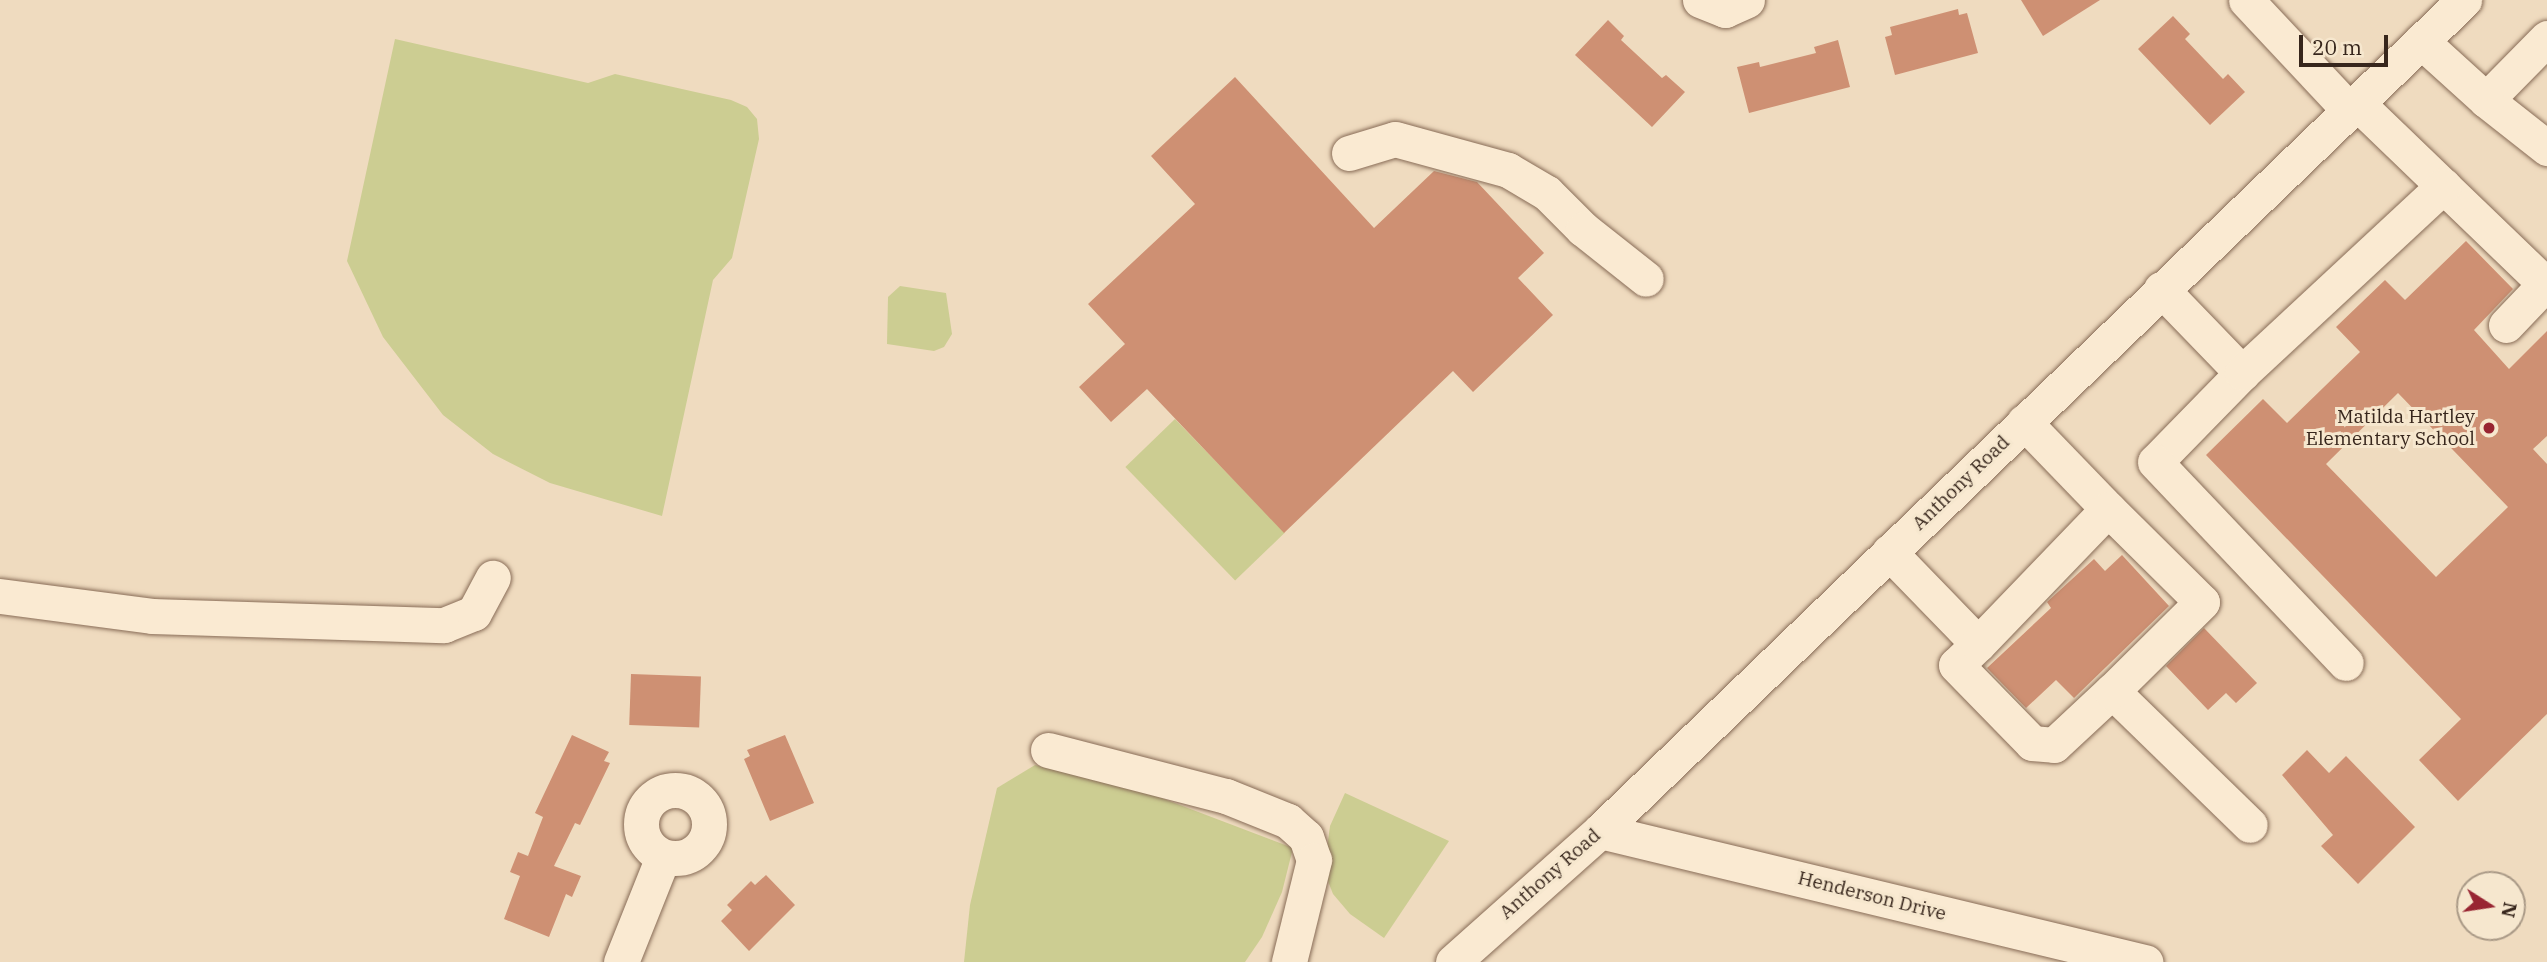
<!DOCTYPE html>
<style>
body{margin:0}
#map{position:relative;width:2547px;height:962px;overflow:hidden;background:#efdbbf;font-family:"IBM Plex Serif",serif}
div>[style]{position:absolute}
.green>*{inset:0;background:#cccd92;transform-origin:0 0}
.building>*{inset:0;background:#ce9073;transform-origin:0 0}
.roads{filter:drop-shadow(0 0 2px #886c57) drop-shadow(0 0 2px #886c57)}
.minor>*{height:35px;margin:-17.5px;padding:0 17.5px;transform-origin:17.5px;border-radius:17.5px;background:#faead2}
.minor>.ring{margin:-17.5px;padding:0;box-sizing:content-box;background:none;border:35px solid #faead2;border-radius:50%}
.dots>*{width:19px;height:19px;translate:-50% -50%;box-sizing:border-box;border:4px solid #f6e7ce;border-radius:50%}
span{translate:-50% -50%;white-space:nowrap;text-align:center;line-height:1.15;-webkit-text-stroke:6px #f6e7ce;paint-order:stroke}
.poi-label{font-size:19px;color:#37261c}
.right{translate:-100% -50%;text-align:right}
.street-label{font-size:19px;color:#37261c}
.north{position:absolute;left:2456px;top:871px;width:70px;height:70px;box-sizing:border-box;background:#f6e7ce;border:2px solid #aa9a87;border-radius:50%;rotate:102deg;font-size:19px;font-weight:700;line-height:28px;text-align:center;color:#37261c}
.north::after{content:'';display:block;margin:auto;width:24px;height:32px;background:#982532;clip-path:polygon(50% 0,100% 100%,50% 72%,0 100%)}
.scale{position:absolute;left:2299px;top:35px;width:89px;height:32px;box-sizing:border-box;border:4px solid #37261c;border-top:0;padding-left:9px;font-size:21px;line-height:24px;white-space:nowrap;color:#37261c;-webkit-text-stroke:5px #f6e7ce;paint-order:stroke}
</style>
<div id="map">
<div class="green">
<div style="clip-path:polygon(395px 39px,588px 83px,615px 74px,731px 100px,747px 107px,757px 119px,759px 139px,732px 258px,713px 280px,662px 516px,550px 483px,493px 454px,443px 415px,383px 337px,347px 261px)"></div>
<div style="clip-path:polygon(900px 286px,946px 293px,952px 334px,944px 347px,934px 351px,887px 344px,888px 297px)"></div>
<div style="left:1175px;top:419px;width:158px;height:69px;rotate:46deg"></div>
<div style="clip-path:polygon(1035px 765px,1151px 794px,1293px 848px,1282px 892px,1262px 937px,1245px 962px,964px 962px,970px 905px,997px 788px)"></div>
<div style="clip-path:polygon(1345px 793px,1449px 841px,1384px 938px,1350px 914px,1333px 894px,1324px 871px,1330px 826px)"></div>
</div>
<div class="building">
<div style="clip-path:polygon(2021px 0,2100px 0,2043px 36px)"></div>
<div style="clip-path:polygon(1958px 9px,1959px 15px,1967px 13px,1978px 53px,1895px 75px,1885px 37px,1892px 35px,1890px 27px)"></div>
<div style="clip-path:polygon(2173px 16px,2190px 34px,2185px 39px,2223px 79px,2228px 74px,2245px 92px,2210px 125px,2138px 49px)"></div>
<div style="clip-path:polygon(1608px 20px,1624px 36px,1621px 40px,1662px 78px,1666px 75px,1685px 92px,1652px 127px,1575px 55px)"></div>
<div style="clip-path:polygon(1838px 40px,1850px 87px,1749px 113px,1737px 67px,1759px 62px,1760px 67px,1816px 53px,1814px 47px)"></div>
<div style="clip-path:polygon(1235px 77px,1374px 228px,1434px 171px,1477px 182px,1544px 253px,1518px 278px,1553px 315px,1473px 392px,1453px 371px,1284px 533px,1147px 389px,1111px 422px,1079px 387px,1125px 344px,1088px 304px,1195px 204px,1151px 156px)"></div>
<div style="clip-path:polygon(evenodd,2466px 241px,2513px 289px,2474px 330px,2509px 369px,2547px 331px,2547px 436px,2533px 449px,2547px 464px,2547px 714px,2458px 801px,2419px 760px,2461px 719px,2206px 455px,2263px 399px,2287px 423px,2360px 352px,2336px 327px,2385px 280px,2405px 300px,2466px 241px,2398px 393px,2508px 507px,2436px 577px,2326px 464px,2398px 393px)"></div>
<div style="clip-path:polygon(2122px 555px,2169px 606px,2074px 698px,2056px 680px,2026px 708px,1987px 668px,2051px 608px,2047px 602px,2094px 559px,2105px 571px)"></div>
<div style="clip-path:polygon(2204px 628px,2257px 683px,2236px 703px,2226px 693px,2208px 710px,2166px 666px)"></div>
<div style="left:631px;top:674px;width:70px;height:51px;rotate:2deg"></div>
<div style="clip-path:polygon(572px 735px,609px 752px,604px 761px,610px 763px,580px 825px,575px 823px,554px 866px,581px 876px,572px 897px,566px 894px,549px 937px,504px 919px,520px 876px,510px 872px,518px 852px,528px 856px,543px 817px,535px 813px)"></div>
<div style="clip-path:polygon(785px 735px,814px 803px,770px 821px,744px 759px,750px 756px,747px 750px)"></div>
<div style="clip-path:polygon(2307px 750px,2329px 773px,2346px 756px,2415px 827px,2358px 884px,2321px 846px,2333px 835px,2282px 775px)"></div>
<div style="clip-path:polygon(766px 875px,795px 905px,749px 951px,721px 921px,732px 910px,727px 905px,751px 881px,755px 885px)"></div>
</div>
<div class="roads">
<div class="minor">
<div style="left:1700px;top:0;width:27px;rotate:22deg"></div>
<div style="left:1725px;top:10px;width:24px;rotate:-24deg"></div>
<div style="left:2246px;top:0;width:149px;rotate:46.9deg"></div>
<div style="left:2547px;top:38px;width:87px;rotate:134.5deg"></div>
<div style="left:2486px;top:100px;width:78px;rotate:38.2deg"></div>
<div style="left:2421px;top:41px;width:88px;rotate:42.2deg"></div>
<div style="left:2356px;top:102px;width:265px;rotate:43.9deg"></div>
<div style="left:1349px;top:153px;width:48px;rotate:-16.9deg"></div>
<div style="left:1395px;top:139px;width:117px;rotate:15.3deg"></div>
<div style="left:1508px;top:170px;width:45px;rotate:30.5deg"></div>
<div style="left:1547px;top:193px;width:51px;rotate:45deg"></div>
<div style="left:1583px;top:229px;width:80px;rotate:38.4deg"></div>
<div style="left:2161px;top:289px;width:117px;rotate:46deg"></div>
<div style="left:2242px;top:373px;width:124px;rotate:134.3deg"></div>
<div style="left:2155px;top:462px;width:277px;rotate:46.5deg"></div>
<div style="left:2506px;top:325px;width:57px;rotate:-46.4deg"></div>
<div style="left:2242px;top:373px;width:275px;rotate:-42.9deg"></div>
<div style="left:2024px;top:422px;width:121px;rotate:46deg"></div>
<div style="left:1889px;top:552px;width:128px;rotate:45.9deg"></div>
<div style="left:1978px;top:644px;width:30px;rotate:136deg"></div>
<div style="left:1956px;top:665px;width:109px;rotate:45.7deg"></div>
<div style="left:2032px;top:743px;width:22px;rotate:5deg"></div>
<div style="left:2054px;top:745px;width:79px;rotate:-43deg"></div>
<div style="left:2112px;top:691px;width:192px;rotate:44.2deg"></div>
<div style="left:0;top:596px;width:153px;rotate:7.5deg"></div>
<div style="left:152px;top:616px;width:292px;rotate:1.8deg"></div>
<div style="left:444px;top:625px;width:32px;rotate:-22deg"></div>
<div style="left:474px;top:613px;width:40px;rotate:-62deg"></div>
<div style="left:1978px;top:644px;width:187px;rotate:-46.1deg"></div>
<div style="left:2108px;top:509px;width:132px;rotate:44.7deg"></div>
<div style="left:2202px;top:602px;width:127px;rotate:135.3deg"></div>
<div style="left:1048px;top:750px;width:184px;rotate:14.5deg"></div>
<div style="left:1226px;top:796px;width:67px;rotate:22deg"></div>
<div style="left:1288px;top:821px;width:24px;rotate:42deg"></div>
<div style="left:1306px;top:837px;width:24px;rotate:71deg"></div>
<div style="left:1314px;top:860px;width:105px;rotate:103.8deg"></div>
<div class="ring" style="left:641px;top:790px;width:33px;height:33px"></div>
<div style="left:1600px;top:831px;width:561px;rotate:13.52deg"></div>
<div style="left:621px;top:962px;width:113px;rotate:-68.2deg"></div>
<div style="left:1453px;top:962px;width:197px;rotate:-41.7deg"></div>
<div style="left:1600px;top:831px;width:1199px;rotate:-43.88deg"></div>
</div>
</div>
<div class="dots">
<div style="left:2489px;top:428px;background:#982532"></div>
</div>
<div class="poi-label">
<span class="right" style="left:2475px;top:428px">Matilda Hartley<br>Elementary School</span>
</div>
<div class="street-label">
<span style="left:1961px;top:483px;rotate:-44deg">Anthony Road</span>
<span style="left:1550px;top:874px;rotate:-41deg">Anthony Road</span>
<span style="left:1872px;top:896px;rotate:14deg">Henderson Drive</span>
</div>
<div class="north">N</div>
<div class="scale">20 m</div>
</div>
